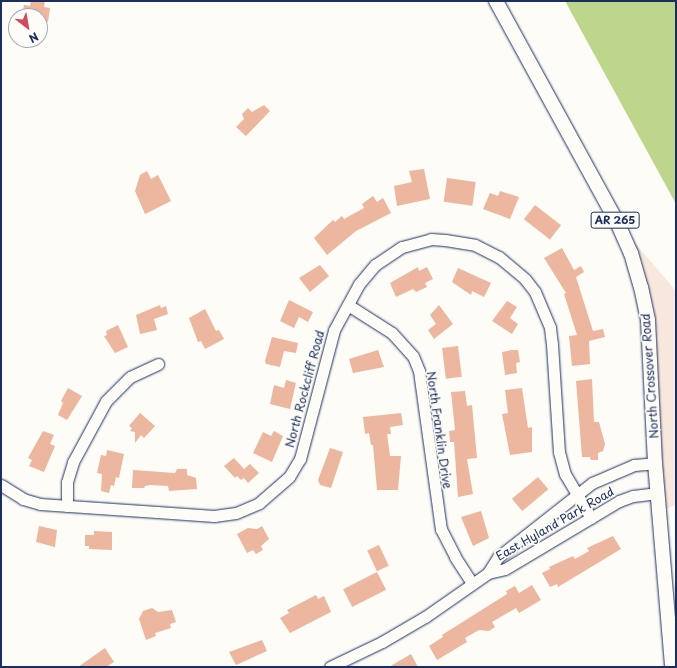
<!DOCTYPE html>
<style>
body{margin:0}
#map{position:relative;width:677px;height:668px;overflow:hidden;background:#fdfcf7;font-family:"Playpen Sans",sans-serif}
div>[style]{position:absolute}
.built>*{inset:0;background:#f8e7dd}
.green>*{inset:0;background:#bed68c}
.building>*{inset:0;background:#ecb69f;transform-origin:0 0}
.roads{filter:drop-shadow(0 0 1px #1b2f5e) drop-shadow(0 0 1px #1b2f5e)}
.minor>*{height:11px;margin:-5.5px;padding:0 5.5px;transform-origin:5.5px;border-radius:5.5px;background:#fdfcf7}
.major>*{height:14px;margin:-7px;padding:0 7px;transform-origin:7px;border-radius:7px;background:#fdfcf7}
span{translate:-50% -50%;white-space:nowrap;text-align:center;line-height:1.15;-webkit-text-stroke:3.5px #fdfcf7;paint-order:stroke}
.shield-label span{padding:1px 3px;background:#fdfcf7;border:1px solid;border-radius:3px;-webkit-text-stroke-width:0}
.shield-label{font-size:11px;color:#1b2f5e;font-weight:700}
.street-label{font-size:12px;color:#1b2f5e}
.frame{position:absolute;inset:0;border:2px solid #1b2f5e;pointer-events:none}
.north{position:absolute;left:8px;top:8px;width:40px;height:40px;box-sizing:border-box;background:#fdfcf7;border:1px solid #a3aaba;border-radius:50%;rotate:149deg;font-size:11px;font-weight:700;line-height:16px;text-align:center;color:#1b2f5e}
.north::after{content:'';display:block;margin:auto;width:14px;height:18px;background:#d1495b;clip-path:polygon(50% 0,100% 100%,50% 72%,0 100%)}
</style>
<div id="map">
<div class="built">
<div style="clip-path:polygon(617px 222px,676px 291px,676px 504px,659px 513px,648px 320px)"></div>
</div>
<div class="green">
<div style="clip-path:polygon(565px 1px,676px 1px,676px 204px)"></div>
</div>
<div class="building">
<div style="clip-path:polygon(31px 1px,45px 1px,44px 7px,50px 8px,48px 22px,40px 21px,40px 16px,22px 16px,24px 5px,30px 6px)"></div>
<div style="clip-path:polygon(264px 105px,270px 111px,246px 136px,236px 127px,244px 119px,242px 114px,248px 108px,252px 112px)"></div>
<div style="clip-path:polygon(424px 169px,430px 199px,397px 206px,394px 186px,412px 182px,409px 171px)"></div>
<div style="clip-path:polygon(147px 171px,151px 179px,158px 175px,171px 201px,145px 214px,135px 191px,140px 175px)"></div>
<div style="left:447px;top:178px;width:29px;height:24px;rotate:8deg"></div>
<div style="clip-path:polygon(500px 191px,519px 197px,510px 219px,483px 209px,490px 193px,498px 196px)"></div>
<div style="clip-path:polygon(373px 196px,377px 202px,383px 198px,391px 213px,356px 231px,327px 255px,314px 238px,333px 220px,335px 222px,342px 216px,344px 219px,364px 208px,362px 204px)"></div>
<div style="left:535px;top:205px;width:33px;height:18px;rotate:38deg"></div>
<div style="clip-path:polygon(562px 248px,574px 270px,581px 266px,584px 272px,576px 277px,593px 331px,603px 329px,605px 337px,589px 341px,590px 364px,572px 366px,569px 336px,577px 335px,564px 294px,566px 293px,544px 258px)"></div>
<div style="clip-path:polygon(320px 265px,329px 276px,310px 292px,299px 278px)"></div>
<div style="clip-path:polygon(418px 267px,419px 271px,427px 267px,433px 279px,425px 283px,427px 287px,416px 292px,413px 289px,396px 297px,390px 283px)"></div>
<div style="clip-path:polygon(458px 268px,491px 283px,484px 297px,472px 291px,471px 295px,452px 282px)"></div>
<div style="clip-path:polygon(289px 300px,313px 312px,308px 322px,299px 317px,294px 328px,280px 321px)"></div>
<div style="clip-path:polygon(507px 301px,517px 307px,510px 318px,518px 324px,512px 334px,492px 321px)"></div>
<div style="clip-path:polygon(160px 305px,161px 308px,166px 306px,168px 314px,154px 319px,157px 330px,140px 334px,136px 315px)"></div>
<div style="clip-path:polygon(439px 305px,453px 324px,434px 339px,428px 330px,436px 324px,430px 315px)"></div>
<div style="clip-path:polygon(205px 309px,216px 331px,219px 330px,224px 339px,205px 349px,201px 341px,198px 342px,189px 318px)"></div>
<div style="clip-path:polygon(118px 325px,128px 347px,115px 353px,104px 336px,107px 335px,106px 331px)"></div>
<div style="clip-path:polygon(272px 337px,298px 343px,296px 353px,284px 351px,280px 367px,266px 364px,265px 361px)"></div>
<div style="left:458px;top:346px;width:31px;height:16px;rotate:83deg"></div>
<div style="clip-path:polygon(378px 350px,384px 367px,353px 373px,349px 359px)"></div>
<div style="clip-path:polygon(512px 350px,518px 350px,520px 362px,516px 363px,517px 373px,505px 375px,502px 352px)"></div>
<div style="clip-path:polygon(592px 379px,594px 422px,599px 422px,605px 444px,603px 451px,598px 453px,598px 460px,591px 460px,590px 457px,582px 457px,576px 381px)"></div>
<div style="clip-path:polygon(286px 380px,296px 383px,290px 409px,270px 404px,274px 385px,284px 388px)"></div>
<div style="clip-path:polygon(68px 388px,82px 396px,67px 420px,58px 415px,63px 403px,61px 401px)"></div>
<div style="clip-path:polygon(522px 388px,528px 428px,532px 427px,532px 452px,510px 455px,502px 414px,508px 413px,505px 390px)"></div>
<div style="clip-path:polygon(465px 391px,467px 406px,472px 405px,477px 458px,467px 459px,473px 494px,458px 497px,454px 442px,450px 442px,449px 431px,455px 430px,451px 392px)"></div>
<div style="clip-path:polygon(140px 413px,155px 426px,144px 438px,141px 435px,135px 443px,135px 432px,130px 431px,132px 428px,129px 426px)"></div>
<div style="clip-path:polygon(401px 413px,403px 425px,390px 427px,391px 434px,387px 434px,390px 456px,401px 456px,398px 490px,377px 490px,373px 445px,371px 445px,369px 433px,365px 434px,363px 417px)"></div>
<div style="clip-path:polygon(43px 431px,54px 435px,50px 444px,55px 446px,44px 472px,29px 466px,32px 460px,28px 458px)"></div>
<div style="clip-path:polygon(274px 431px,283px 436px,272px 462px,253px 453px,263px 432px,271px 436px)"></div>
<div style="clip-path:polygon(330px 448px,343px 452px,331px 488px,320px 485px,318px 480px)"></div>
<div style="clip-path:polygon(107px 450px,124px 454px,119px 478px,116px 477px,114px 486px,111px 485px,109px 493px,101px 491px,102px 474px,97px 473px,101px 455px,106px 456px)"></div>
<div style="clip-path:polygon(234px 458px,244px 469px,250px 464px,259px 473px,248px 483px,244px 478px,241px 480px,237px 476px,235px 478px,224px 466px)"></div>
<div style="clip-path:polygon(177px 469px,187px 469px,187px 475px,196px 478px,197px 489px,169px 491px,168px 486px,150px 485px,145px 486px,144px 488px,132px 488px,133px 470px,175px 473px)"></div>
<div style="left:538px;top:477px;width:16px;height:34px;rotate:50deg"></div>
<div style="clip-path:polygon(481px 511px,489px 538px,473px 546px,461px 517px)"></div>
<div style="clip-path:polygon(39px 526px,57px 530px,55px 547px,36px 542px)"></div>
<div style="clip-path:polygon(262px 526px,269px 539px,261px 546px,263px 550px,256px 554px,253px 550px,247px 553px,237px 534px,248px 528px,257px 529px)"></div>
<div style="clip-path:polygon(94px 531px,112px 532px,112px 550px,89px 549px,89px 546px,85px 546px,85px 535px,94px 535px)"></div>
<div style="clip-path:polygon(613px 536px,621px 549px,558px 587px,557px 584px,550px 587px,542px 573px,550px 569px,549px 567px,573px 556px,575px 559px,589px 551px,587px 548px)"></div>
<div style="left:379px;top:545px;width:23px;height:13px;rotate:65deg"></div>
<div style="left:377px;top:572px;width:20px;height:38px;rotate:63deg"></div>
<div style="clip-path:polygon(532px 585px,541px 600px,519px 613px,516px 608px,492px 622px,495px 627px,489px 631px,479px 630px,465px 638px,467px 642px,437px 660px,429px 646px,443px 637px,442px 635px,507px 594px,506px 591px,515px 586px,519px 593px)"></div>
<div style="clip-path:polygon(316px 595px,318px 599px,324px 596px,331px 612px,290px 633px,280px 618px,289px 613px,287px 610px)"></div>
<div style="clip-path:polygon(152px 608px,158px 612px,172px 610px,176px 622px,170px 624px,171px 628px,155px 633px,156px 636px,146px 640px,139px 619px,143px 611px)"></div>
<div style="clip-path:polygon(262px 640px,267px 651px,236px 665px,229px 652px)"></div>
<div style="clip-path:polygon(105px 648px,114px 662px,106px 667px,78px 667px)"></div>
<div style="clip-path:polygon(411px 654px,418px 667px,389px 667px)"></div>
</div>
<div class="roads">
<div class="minor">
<div style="left:348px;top:305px;width:52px;rotate:32.5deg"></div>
<div style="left:392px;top:333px;width:31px;rotate:48deg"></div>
<div style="left:413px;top:356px;width:16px;rotate:68deg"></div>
<div style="left:419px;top:371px;width:160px;rotate:82.1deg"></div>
<div style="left:441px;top:529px;width:31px;rotate:63deg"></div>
<div style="left:455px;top:557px;width:31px;rotate:57deg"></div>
<div style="left:1px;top:485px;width:26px;rotate:32deg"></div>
<div style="left:23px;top:499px;width:18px;rotate:16deg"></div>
<div style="left:40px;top:504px;width:117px;rotate:3.9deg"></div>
<div style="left:157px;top:512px;width:57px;rotate:4deg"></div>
<div style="left:214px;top:516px;width:22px;rotate:-8deg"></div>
<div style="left:236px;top:513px;width:25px;rotate:-23deg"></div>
<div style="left:259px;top:503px;width:40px;rotate:-41deg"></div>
<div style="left:289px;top:477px;width:21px;rotate:-59deg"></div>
<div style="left:300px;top:459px;width:133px;rotate:-75.2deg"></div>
<div style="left:334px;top:330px;width:52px;rotate:-61.5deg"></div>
<div style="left:359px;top:284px;width:25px;rotate:-50deg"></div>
<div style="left:375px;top:265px;width:32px;rotate:-34deg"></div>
<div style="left:402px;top:247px;width:30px;rotate:-15deg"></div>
<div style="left:431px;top:239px;width:14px;rotate:4deg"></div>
<div style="left:445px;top:240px;width:30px;rotate:9deg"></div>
<div style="left:475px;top:245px;width:27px;rotate:27deg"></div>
<div style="left:499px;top:257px;width:34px;rotate:40deg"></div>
<div style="left:525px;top:279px;width:16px;rotate:52deg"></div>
<div style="left:535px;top:292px;width:39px;rotate:67deg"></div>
<div style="left:550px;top:328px;width:16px;rotate:83deg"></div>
<div style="left:552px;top:344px;width:108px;rotate:86.3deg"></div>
<div style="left:559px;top:452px;width:23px;rotate:75deg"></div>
<div style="left:565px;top:474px;width:51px;rotate:59.4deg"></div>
<div style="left:67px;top:506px;width:24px;rotate:-90deg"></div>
<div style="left:67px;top:482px;width:21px;rotate:-73deg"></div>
<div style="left:73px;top:462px;width:69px;rotate:-61.6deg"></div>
<div style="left:106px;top:401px;width:34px;rotate:-45deg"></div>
<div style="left:130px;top:377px;width:31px;rotate:-25deg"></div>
<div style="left:488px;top:573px;width:19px;rotate:-58deg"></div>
<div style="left:498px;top:557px;width:120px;rotate:-38.2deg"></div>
<div style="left:592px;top:483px;width:46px;rotate:-23.2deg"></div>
<div style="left:634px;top:465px;width:21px;rotate:-5deg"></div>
<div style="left:330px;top:667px;width:58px;rotate:-25.7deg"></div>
<div style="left:382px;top:642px;width:50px;rotate:-30.2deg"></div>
<div style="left:425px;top:617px;width:77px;rotate:-34.9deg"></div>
<div style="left:488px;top:573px;width:17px;rotate:-13deg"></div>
<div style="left:505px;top:569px;width:133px;rotate:-30.8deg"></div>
<div style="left:619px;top:501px;width:15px;rotate:-20deg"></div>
<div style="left:633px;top:496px;width:25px;rotate:-7deg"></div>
</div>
<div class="major">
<div style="left:496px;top:1px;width:252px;rotate:61.3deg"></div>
<div style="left:617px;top:222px;width:34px;rotate:66deg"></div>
<div style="left:631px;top:253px;width:35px;rotate:74deg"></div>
<div style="left:641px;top:287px;width:34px;rotate:78deg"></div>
<div style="left:648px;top:320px;width:143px;rotate:87.2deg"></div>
<div style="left:655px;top:463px;width:205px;rotate:85.2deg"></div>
</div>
</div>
<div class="shield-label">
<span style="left:615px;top:220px">AR 265</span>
</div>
<div class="street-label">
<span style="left:650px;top:376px;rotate:-94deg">North Crossover Road</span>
<span style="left:305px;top:389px;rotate:-75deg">North Rockcliff Road</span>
<span style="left:439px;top:430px;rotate:82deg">North Franklin Drive</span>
<span style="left:555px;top:524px;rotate:-30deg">East Hyland Park Road</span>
</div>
<div class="frame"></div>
<div class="north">N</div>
</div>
